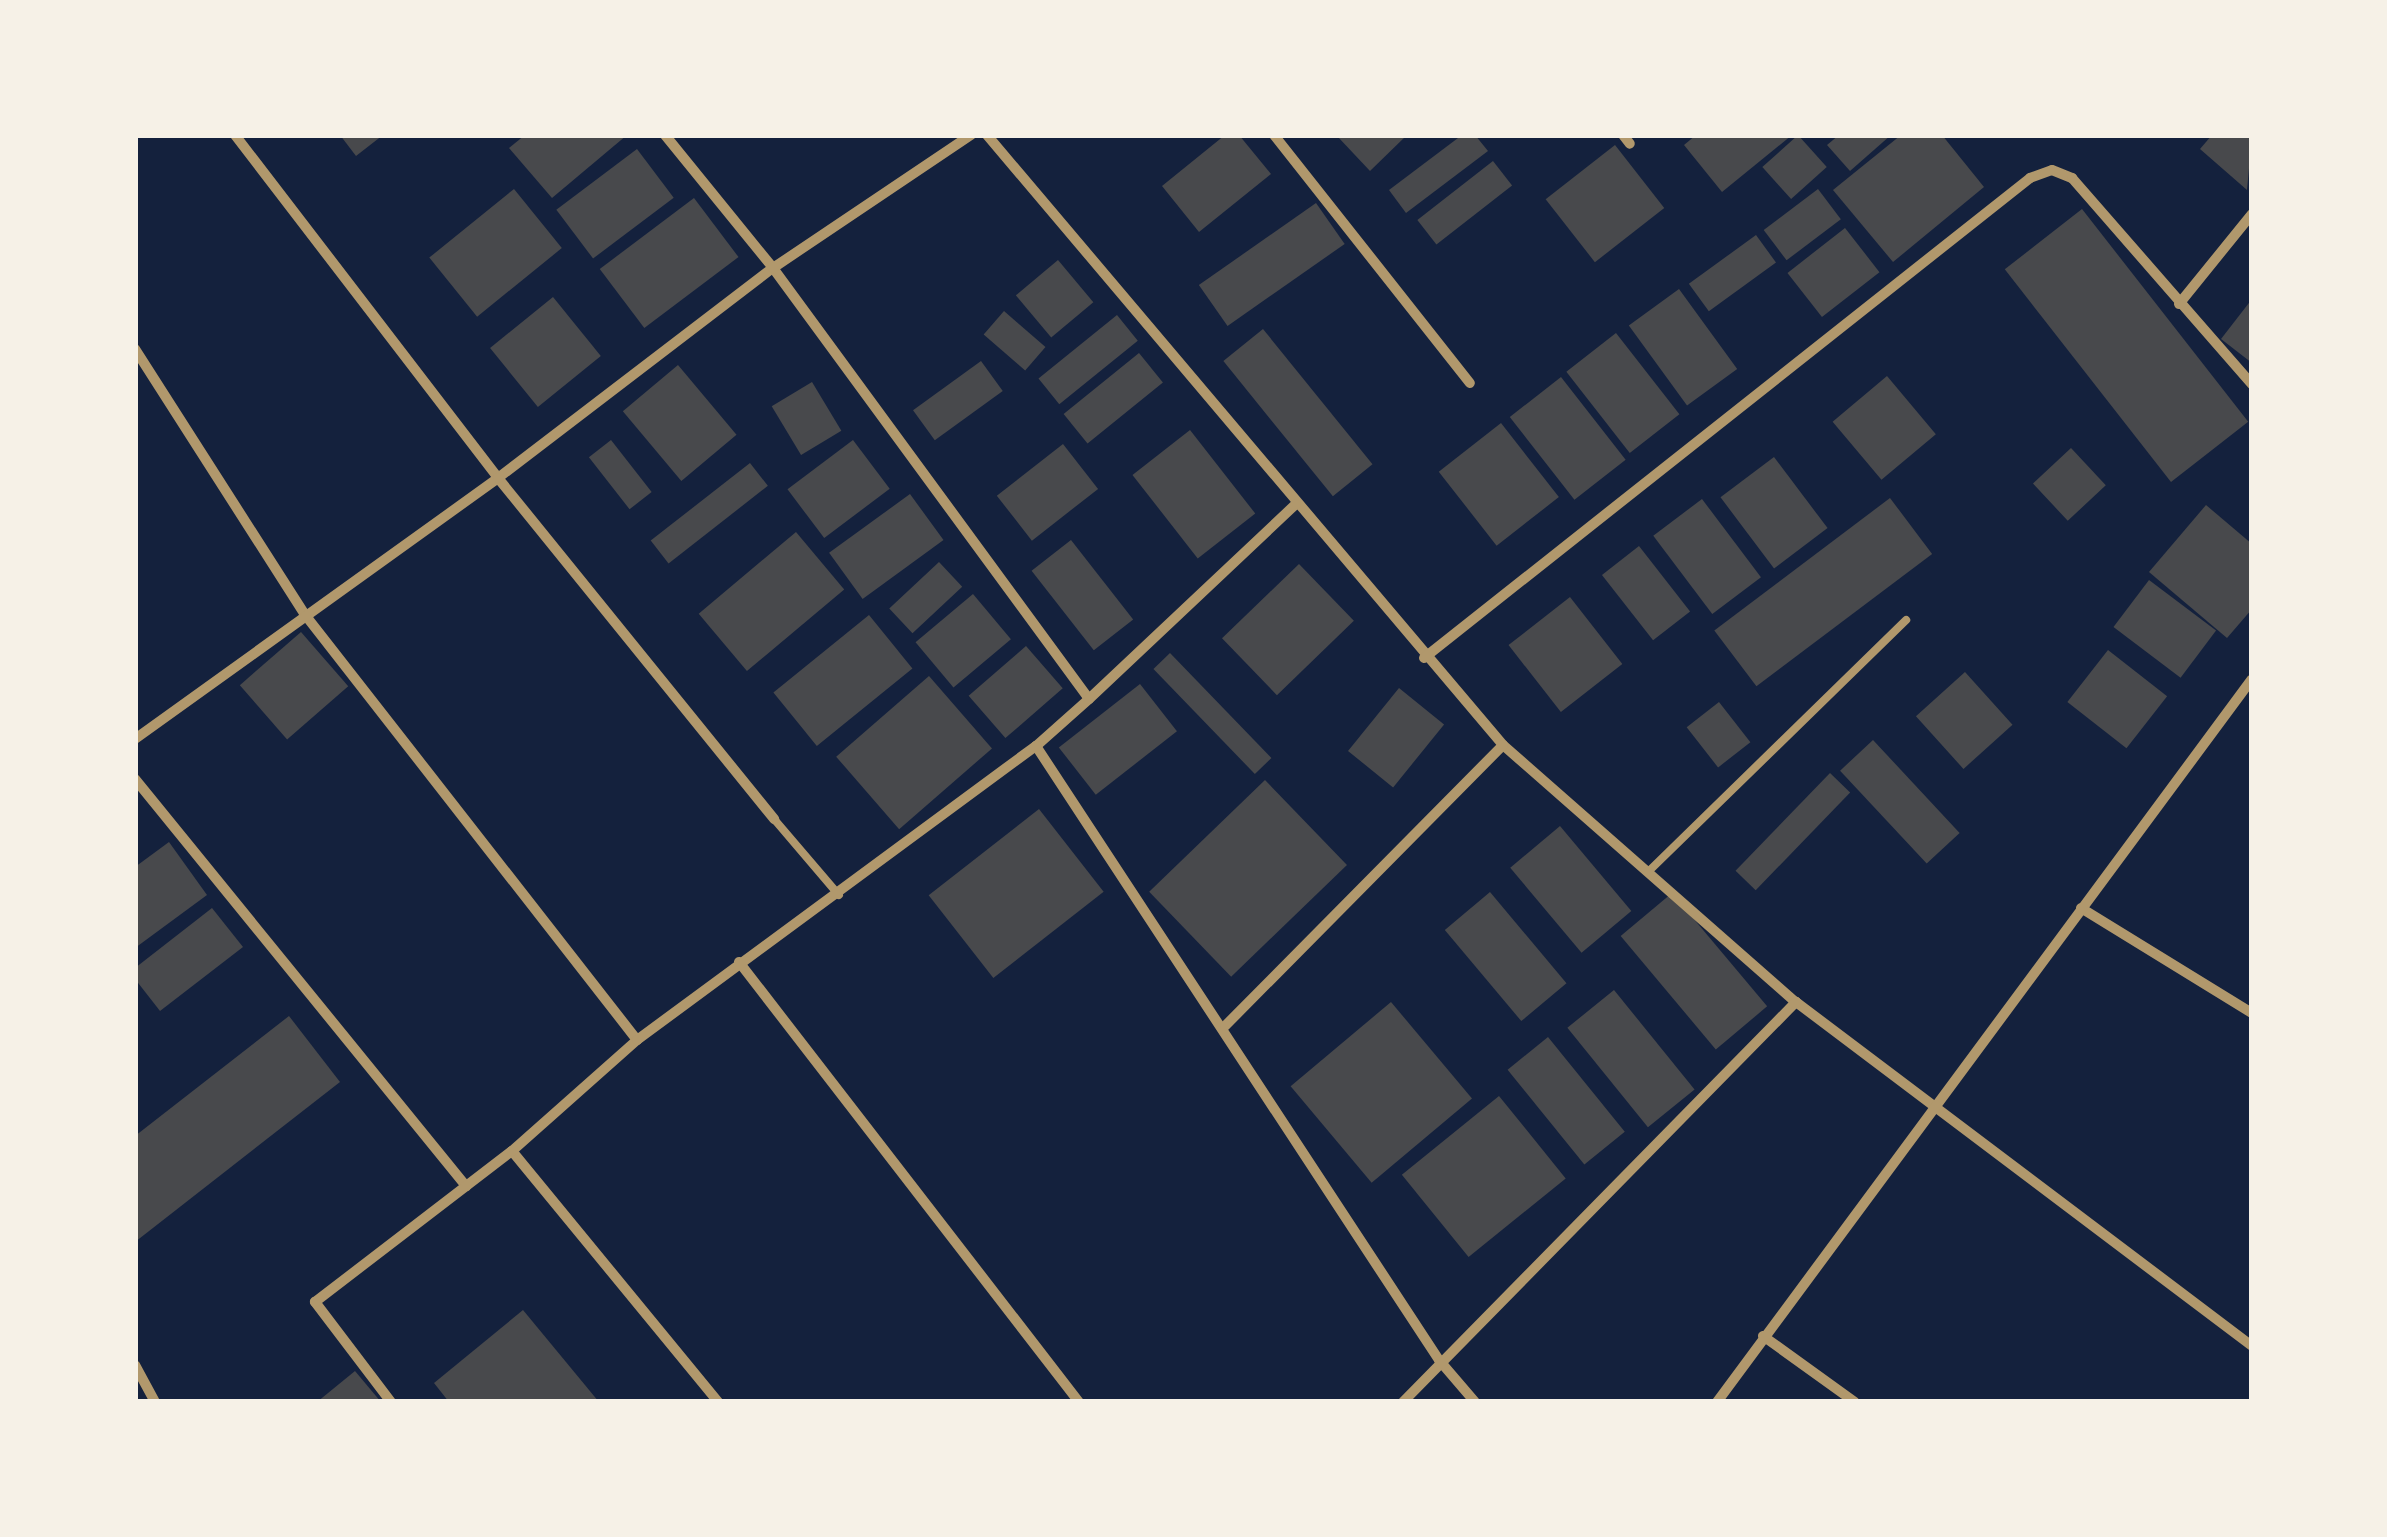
<!DOCTYPE html>
<style>
body{margin:0}
#map{position:relative;width:2387px;height:1537px;overflow:hidden;background:#14213d;font-family:Montserrat,sans-serif}
div>[style]{position:absolute}
.building>*{inset:0;background:#48494c;transform-origin:0 0}
.service>*{height:8px;margin:-4px;padding:0 4px;transform-origin:4px;border-radius:4px;background:#b1986c}
.minor>*{height:10px;margin:-5px;padding:0 5px;transform-origin:5px;border-radius:5px;background:#b1986c}
span{translate:-50% -50%;white-space:nowrap;text-align:center;line-height:1.15;-webkit-text-stroke:10px #f6f1e7;paint-order:stroke}
.frame{position:absolute;inset:0;border:138px solid #f6f1e7;pointer-events:none}
</style>
<div id="map">
<div class="building">
<div style="clip-path:polygon(340px 135px,383px 135px,356px 156px)"></div>
<div style="clip-path:polygon(525px 135px,627px 135px,552px 198px,509px 148px)"></div>
<div style="clip-path:polygon(1225px 135px,1239px 135px,1271px 174px,1199px 232px,1162px 186px)"></div>
<div style="clip-path:polygon(1407px 135px,1370px 171px,1338px 137px,1341px 135px)"></div>
<div style="clip-path:polygon(1462px 135px,1475px 135px,1488px 151px,1406px 213px,1389px 190px)"></div>
<div style="clip-path:polygon(1696px 135px,1792px 135px,1722px 192px,1684px 145px)"></div>
<div style="left:1798px;top:135px;width:43px;height:48px;rotate:48deg"></div>
<div style="clip-path:polygon(1839px 135px,1891px 135px,1850px 171px,1827px 145px)"></div>
<div style="clip-path:polygon(1901px 135px,1942px 135px,1984px 187px,1893px 262px,1833px 190px)"></div>
<div style="clip-path:polygon(2212px 135px,2252px 135px,2247px 190px,2200px 149px)"></div>
<div style="left:1615px;top:145px;width:80px;height:88px;rotate:52deg"></div>
<div style="left:637px;top:149px;width:61px;height:101px;rotate:53deg"></div>
<div style="left:1493px;top:161px;width:31px;height:96px;rotate:52deg"></div>
<div style="left:514px;top:189px;width:76px;height:109px;rotate:51deg"></div>
<div style="left:1818px;top:189px;width:38px;height:68px;rotate:53deg"></div>
<div style="left:694px;top:198px;width:74px;height:118px;rotate:53deg"></div>
<div style="left:1316px;top:203px;width:50px;height:143px;rotate:55deg"></div>
<div style="left:2082px;top:209px;width:270px;height:98px;rotate:52deg"></div>
<div style="left:1845px;top:228px;width:56px;height:73px;rotate:52deg"></div>
<div style="left:1756px;top:235px;width:34px;height:83px;rotate:54deg"></div>
<div style="left:1058px;top:260px;width:55px;height:55px;rotate:50deg"></div>
<div style="left:1679px;top:289px;width:99px;height:62px;rotate:54deg"></div>
<div style="left:553px;top:297px;width:76px;height:81px;rotate:51deg"></div>
<div style="clip-path:polygon(2252px 299px,2252px 363px,2221px 339px)"></div>
<div style="left:1004px;top:311px;width:55px;height:31px;rotate:41deg"></div>
<div style="left:1117px;top:315px;width:33px;height:101px;rotate:51deg"></div>
<div style="left:1263px;top:329px;width:174px;height:51px;rotate:51deg"></div>
<div style="left:1616px;top:333px;width:103px;height:63px;rotate:52deg"></div>
<div style="left:1139px;top:353px;width:38px;height:97px;rotate:51deg"></div>
<div style="left:981px;top:361px;width:37px;height:84px;rotate:54deg"></div>
<div style="left:678px;top:365px;width:91px;height:72px;rotate:50deg"></div>
<div style="left:1887px;top:376px;width:76px;height:71px;rotate:50deg"></div>
<div style="left:1561px;top:377px;width:105px;height:65px;rotate:52deg"></div>
<div style="left:812px;top:382px;width:57px;height:47px;rotate:59deg"></div>
<div style="left:1501px;top:423px;width:94px;height:79px;rotate:52deg"></div>
<div style="left:1190px;top:430px;width:106px;height:73px;rotate:52deg"></div>
<div style="left:611px;top:440px;width:66px;height:28px;rotate:52deg"></div>
<div style="left:853px;top:440px;width:61px;height:82px;rotate:53deg"></div>
<div style="left:1063px;top:444px;width:57px;height:84px;rotate:52deg"></div>
<div style="left:2071px;top:448px;width:51px;height:52px;rotate:47deg"></div>
<div style="left:1774px;top:457px;width:89px;height:67px;rotate:53deg"></div>
<div style="left:750px;top:463px;width:29px;height:126px;rotate:52deg"></div>
<div style="left:910px;top:494px;width:57px;height:100px;rotate:54deg"></div>
<div style="left:1890px;top:498px;width:70px;height:220px;rotate:53deg"></div>
<div style="left:1702px;top:499px;width:98px;height:61px;rotate:53deg"></div>
<div style="clip-path:polygon(2206px 505px,2252px 544px,2252px 609px,2227px 638px,2149px 572px)"></div>
<div style="left:796px;top:532px;width:75px;height:127px;rotate:50deg"></div>
<div style="left:1071px;top:540px;width:101px;height:50px;rotate:52deg"></div>
<div style="left:1639px;top:546px;width:83px;height:47px;rotate:52deg"></div>
<div style="left:939px;top:562px;width:34px;height:68px;rotate:47deg"></div>
<div style="left:1299px;top:564px;width:79px;height:107px;rotate:46deg"></div>
<div style="left:2149px;top:580px;width:84px;height:59px;rotate:37deg"></div>
<div style="left:973px;top:594px;width:59px;height:75px;rotate:50deg"></div>
<div style="left:1570px;top:597px;width:85px;height:78px;rotate:52deg"></div>
<div style="left:869px;top:615px;width:69px;height:123px;rotate:51deg"></div>
<div style="left:301px;top:632px;width:72px;height:81px;rotate:49deg"></div>
<div style="left:1026px;top:646px;width:56px;height:76px;rotate:49deg"></div>
<div style="left:2108px;top:650px;width:75px;height:66px;rotate:38deg"></div>
<div style="left:1170px;top:653px;width:146px;height:23px;rotate:46deg"></div>
<div style="left:1965px;top:672px;width:71px;height:66px;rotate:48deg"></div>
<div style="left:929px;top:676px;width:96px;height:123px;rotate:49deg"></div>
<div style="left:1140px;top:684px;width:60px;height:103px;rotate:52deg"></div>
<div style="left:1399px;top:688px;width:58px;height:81px;rotate:39deg"></div>
<div style="left:1719px;top:702px;width:51px;height:41px;rotate:52deg"></div>
<div style="left:1873px;top:740px;width:127px;height:45px;rotate:47deg"></div>
<div style="left:1830px;top:773px;width:28px;height:136px;rotate:44deg"></div>
<div style="left:1265px;top:780px;width:118px;height:161px;rotate:46deg"></div>
<div style="left:1039px;top:809px;width:105px;height:140px;rotate:52deg"></div>
<div style="left:1560px;top:826px;width:111px;height:65px;rotate:50deg"></div>
<div style="clip-path:polygon(169px 842px,207px 895px,135px 948px,135px 867px)"></div>
<div style="left:1490px;top:892px;width:119px;height:59px;rotate:50deg"></div>
<div style="left:1672px;top:893px;width:148px;height:67px;rotate:50deg"></div>
<div style="clip-path:polygon(212px 908px,243px 947px,160px 1011px,135px 979px,135px 968px)"></div>
<div style="left:1614px;top:990px;width:128px;height:60px;rotate:51deg"></div>
<div style="left:1391px;top:1002px;width:126px;height:131px;rotate:50deg"></div>
<div style="clip-path:polygon(289px 1016px,340px 1082px,135px 1242px,135px 1136px)"></div>
<div style="left:1548px;top:1037px;width:122px;height:52px;rotate:51deg"></div>
<div style="left:1499px;top:1096px;width:106px;height:125px;rotate:51deg"></div>
<div style="clip-path:polygon(523px 1310px,599px 1402px,449px 1402px,434px 1383px)"></div>
<div style="clip-path:polygon(355px 1371px,381px 1402px,317px 1402px)"></div>
</div>
<div class="service">
<div style="left:774px;top:819px;width:100px;rotate:49.5deg"></div>
<div style="left:1650px;top:870px;width:358px;rotate:-44.3deg"></div>
</div>
<div class="minor">
<div style="left:235px;top:135px;width:432px;rotate:52.5deg"></div>
<div style="left:498px;top:478px;width:439px;rotate:51deg"></div>
<div style="left:665px;top:135px;width:171px;rotate:50.9deg"></div>
<div style="left:773px;top:268px;width:534px;rotate:53.75deg"></div>
<div style="left:1089px;top:699px;width:71px;rotate:138.4deg"></div>
<div style="left:1036px;top:746px;width:734px;rotate:56.72deg"></div>
<div style="left:1439px;top:1360px;width:55px;rotate:49.4deg"></div>
<div style="left:987px;top:135px;width:799px;rotate:49.77deg"></div>
<div style="left:1503px;top:745px;width:390px;rotate:41.3deg"></div>
<div style="left:1796px;top:1002px;width:571px;rotate:37.03deg"></div>
<div style="left:1274px;top:135px;width:316px;rotate:51.7deg"></div>
<div style="left:1623px;top:135px;width:11px;rotate:52deg"></div>
<div style="left:2179px;top:304px;width:116px;rotate:-51deg"></div>
<div style="left:135px;top:349px;width:317px;rotate:57.4deg"></div>
<div style="left:306px;top:616px;width:538px;rotate:52.02deg"></div>
<div style="left:1424px;top:658px;width:773px;rotate:-38.38deg"></div>
<div style="left:2030px;top:178px;width:23px;rotate:-20deg"></div>
<div style="left:2052px;top:170px;width:22px;rotate:22deg"></div>
<div style="left:2072px;top:178px;width:274px;rotate:48.9deg"></div>
<div style="left:1089px;top:699px;width:284px;rotate:-43.3deg"></div>
<div style="left:135px;top:739px;width:447px;rotate:-35.7deg"></div>
<div style="left:498px;top:478px;width:346px;rotate:-37.4deg"></div>
<div style="left:773px;top:268px;width:239px;rotate:-33.9deg"></div>
<div style="left:135px;top:779px;width:525px;rotate:50.88deg"></div>
<div style="left:2081px;top:908px;width:201px;rotate:31.6deg"></div>
<div style="left:739px;top:962px;width:556px;rotate:52.31deg"></div>
<div style="left:1225px;top:1026px;width:395px;rotate:-45.3deg"></div>
<div style="left:512px;top:1151px;width:325px;rotate:50.6deg"></div>
<div style="left:1763px;top:1336px;width:113px;rotate:35.7deg"></div>
<div style="left:135px;top:1365px;width:42px;rotate:61.6deg"></div>
<div style="left:391px;top:1402px;width:126px;rotate:-127.2deg"></div>
<div style="left:315px;top:1302px;width:248px;rotate:-37.5deg"></div>
<div style="left:512px;top:1151px;width:167px;rotate:-41.6deg"></div>
<div style="left:637px;top:1040px;width:496px;rotate:-36.4deg"></div>
<div style="left:1403px;top:1402px;width:561px;rotate:-45.51deg"></div>
<div style="left:1717px;top:1402px;width:899px;rotate:-53.5deg"></div>
</div>
<div class="frame"></div>
</div>
